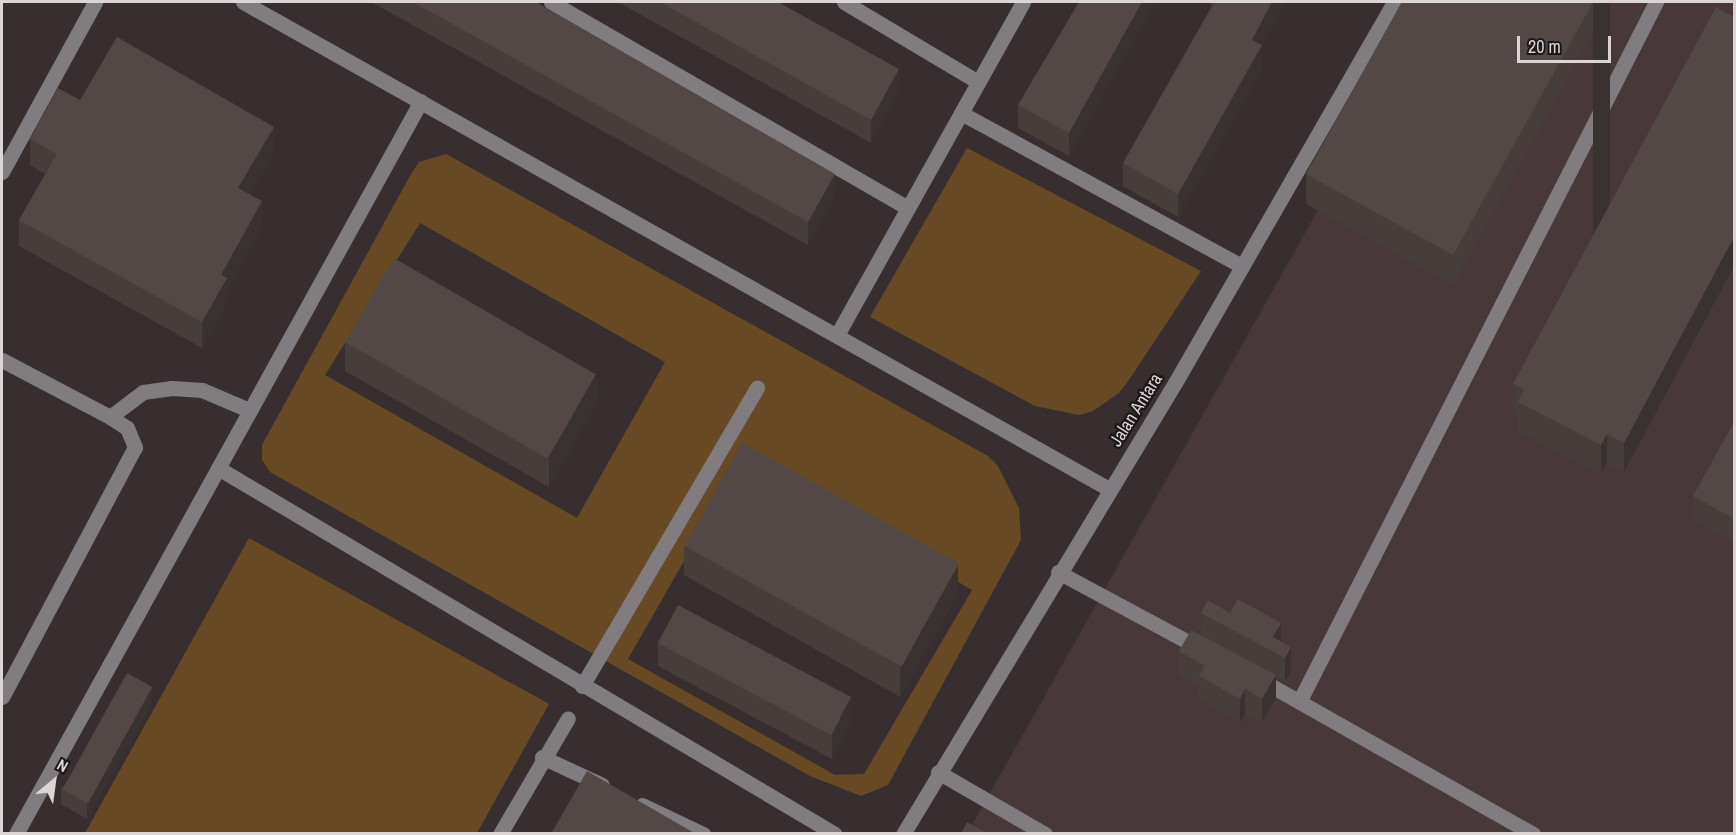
<!DOCTYPE html>
<style>
body{margin:0}
#map{position:relative;width:1736px;height:835px;overflow:hidden;background:#382e2f;font-family:"Archivo Narrow",sans-serif}
div>[style]{position:absolute}
.built>*{inset:0;background:#48383a}
.green>*{inset:0;background:#674a24}
.minor>*{height:15px;margin:-7.5px;padding:0 7.5px;transform-origin:7.5px;border-radius:7.5px;background:#817c7f}
.wall>*{inset:0;background:#473e3b}
.shaded-wall>*{inset:0;background:#3a3230;transform-origin:0 0}
.building>*{inset:0;background:#534845;transform-origin:0 0}
span{translate:-50% -50%;white-space:nowrap;text-align:center;line-height:1.15;-webkit-text-stroke:4.5px #1c1718;paint-order:stroke}
.street-label{font-size:18px;color:#dcd5d6}
.frame{position:absolute;inset:0;border:3px solid #dcd5d6;pointer-events:none}
.north{position:absolute;left:24px;top:751px;width:60px;height:60px;-webkit-text-stroke:4px #1c1718;paint-order:stroke;rotate:29deg;font-size:16px;font-weight:700;line-height:24px;text-align:center;color:#dcd5d6}
.north::after{content:'';display:block;margin:auto;width:21px;height:27px;background:#dcd5d6;clip-path:polygon(50% 0,100% 100%,50% 72%,0 100%)}
.scale{position:absolute;left:1517px;top:36px;width:94px;height:27px;box-sizing:border-box;border:3px solid #dcd5d6;border-top:0;padding-left:8px;font-size:18px;line-height:21px;white-space:nowrap;color:#dcd5d6;-webkit-text-stroke:4px #1c1718;paint-order:stroke}
</style>
<div id="map">
<div class="built">
<div style="clip-path:polygon(1435px 2px,1734px 2px,1734px 833px,967px 834px)"></div>
</div>
<div class="green">
<div style="clip-path:polygon(967px 148px,1201px 271px,1129px 380px,1119px 393px,1093px 411px,1079px 415px,1035px 406px,870px 317px)"></div>
<div style="clip-path:polygon(evenodd,446px 154px,988px 456px,998px 466px,1019px 508px,1021px 540px,888px 785px,861px 796px,810px 776px,270px 472px,262px 460px,262px 445px,411px 174px,419px 162px,446px 154px,420px 223px,665px 362px,577px 518px,325px 375px,420px 223px,446px 154px,743px 458px,972px 590px,864px 774px,835px 775px,628px 659px,743px 458px)"></div>
<div style="clip-path:polygon(249px 538px,549px 704px,477px 833px,85px 833px)"></div>
</div>
<div class="minor">
<div style="left:243px;top:2px;width:994px;rotate:29.35deg"></div>
<div style="left:551px;top:2px;width:412px;rotate:30deg"></div>
<div style="left:844px;top:2px;width:156px;rotate:30.8deg"></div>
<div style="left:961px;top:113px;width:320px;rotate:28.6deg"></div>
<div style="left:2px;top:172px;width:194px;rotate:-61.3deg"></div>
<div style="left:837px;top:335px;width:381px;rotate:-60.8deg"></div>
<div style="left:2px;top:360px;width:122px;rotate:27.8deg"></div>
<div style="left:110px;top:417px;width:20px;rotate:33deg"></div>
<div style="left:127px;top:428px;width:21px;rotate:67deg"></div>
<div style="left:135px;top:447px;width:283px;rotate:118deg"></div>
<div style="left:110px;top:417px;width:41px;rotate:-37.1deg"></div>
<div style="left:143px;top:392px;width:29px;rotate:-8deg"></div>
<div style="left:172px;top:388px;width:30px;rotate:4deg"></div>
<div style="left:202px;top:390px;width:51px;rotate:23.1deg"></div>
<div style="left:218px;top:468px;width:717px;rotate:30.68deg"></div>
<div style="left:1058px;top:572px;width:165px;rotate:28.3deg"></div>
<div style="left:1259px;top:679px;width:315px;rotate:29.5deg"></div>
<div style="left:582px;top:686px;width:346px;rotate:-59.6deg"></div>
<div style="left:1300px;top:700px;width:784px;rotate:-62.98deg"></div>
<div style="left:542px;top:757px;width:66px;rotate:25deg"></div>
<div style="left:938px;top:772px;width:124px;rotate:30.1deg"></div>
<div style="left:642px;top:805px;width:68px;rotate:25.4deg"></div>
<div style="left:16px;top:834px;width:837px;rotate:-61.08deg"></div>
<div style="left:500px;top:834px;width:134px;rotate:-59.6deg"></div>
<div style="left:903px;top:834px;width:527px;rotate:-58.91deg"></div>
<div style="left:1175px;top:383px;width:439px;rotate:-60.1deg"></div>
</div>
<div class="wall">
<div style="clip-path:polygon(371px 2px,536px 2px,835px 197px,808px 245px)"></div>
<div style="clip-path:polygon(618px 2px,778px 2px,899px 92px,871px 143px)"></div>
<div style="clip-path:polygon(1079px 2px,1069px 156px,1018px 128px,1018px 105px)"></div>
<div style="clip-path:polygon(1211px 2px,1285px 2px,1261px 45px,1262px 69px,1178px 217px,1123px 186px,1123px 163px,1211px 7px)"></div>
<div style="clip-path:polygon(1402px 2px,1610px 2px,1453px 285px,1306px 204px,1306px 174px)"></div>
<div style="clip-path:polygon(1716px 7px,1624px 472px,1607px 463px,1601px 475px,1518px 431px,1518px 416px,1513px 413px,1513px 384px)"></div>
<div style="clip-path:polygon(80px 100px,274px 153px,250px 194px,262px 227px,227px 290px,227px 304px,202px 348px,19px 246px,19px 220px,45px 174px,30px 165px,30px 139px)"></div>
<div style="clip-path:polygon(345px 342px,597px 403px,549px 487px,345px 371px)"></div>
<div style="clip-path:polygon(1734px 422px,1734px 543px,1693px 520px,1693px 496px)"></div>
<div style="clip-path:polygon(684px 546px,958px 594px,900px 697px,684px 575px)"></div>
<div style="clip-path:polygon(1201px 613px,1281px 642px,1291px 671px,1285px 681px,1276px 676px,1276px 698px,1262px 722px,1245px 713px,1240px 723px,1199px 700px,1199px 686px,1179px 675px,1179px 651px,1201px 635px)"></div>
<div style="clip-path:polygon(658px 643px,851px 722px,832px 759px,658px 666px)"></div>
<div style="clip-path:polygon(152px 704px,87px 819px,61px 804px,61px 788px)"></div>
</div>
<div class="shaded-wall">
<div style="clip-path:polygon(1142px 2px,1156px 2px,1069px 156px,1069px 133px)"></div>
<div style="clip-path:polygon(1272px 2px,1285px 2px,1257px 53px,1262px 45px,1262px 69px,1178px 217px,1178px 194px,1252px 40px)"></div>
<div style="left:1593px;top:2px;width:17px;height:289px"></div>
<div style="clip-path:polygon(899px 69px,899px 92px,871px 143px,871px 120px)"></div>
<div style="clip-path:polygon(274px 127px,274px 153px,238px 214px,238px 188px)"></div>
<div style="clip-path:polygon(835px 174px,835px 197px,808px 245px,808px 222px)"></div>
<div style="clip-path:polygon(262px 201px,262px 227px,227px 290px,227px 304px,202px 348px,202px 322px,221px 275px)"></div>
<div style="clip-path:polygon(1734px 237px,1734px 266px,1624px 472px,1624px 443px)"></div>
<div style="clip-path:polygon(597px 373px,597px 403px,549px 487px,549px 457px)"></div>
<div style="clip-path:polygon(1607px 434px,1607px 463px,1601px 475px,1601px 445px)"></div>
<div style="clip-path:polygon(958px 565px,958px 594px,900px 697px,900px 668px)"></div>
<div style="clip-path:polygon(1281px 623px,1281px 646px,1273px 637px)"></div>
<div style="clip-path:polygon(1291px 647px,1291px 671px,1285px 681px,1285px 658px)"></div>
<div style="clip-path:polygon(1276px 675px,1276px 698px,1262px 722px,1262px 699px)"></div>
<div style="clip-path:polygon(152px 687px,152px 704px,87px 819px,87px 803px)"></div>
<div style="clip-path:polygon(1245px 689px,1245px 713px,1240px 723px,1240px 699px)"></div>
<div style="clip-path:polygon(851px 698px,851px 722px,832px 759px,832px 735px)"></div>
</div>
<div class="building">
<div style="clip-path:polygon(413px 2px,536px 2px,835px 174px,808px 222px)"></div>
<div style="clip-path:polygon(660px 2px,778px 2px,899px 69px,871px 120px)"></div>
<div style="clip-path:polygon(1079px 2px,1142px 2px,1069px 133px,1018px 105px)"></div>
<div style="clip-path:polygon(1215px 2px,1272px 2px,1252px 40px,1262px 45px,1178px 194px,1123px 163px)"></div>
<div style="clip-path:polygon(1402px 2px,1593px 2px,1453px 255px,1306px 174px)"></div>
<div style="clip-path:polygon(1716px 7px,1734px 17px,1734px 237px,1624px 443px,1607px 434px,1601px 445px,1518px 402px,1524px 389px,1513px 384px)"></div>
<div style="clip-path:polygon(117px 37px,274px 127px,238px 188px,262px 201px,221px 275px,227px 278px,202px 322px,19px 220px,57px 154px,30px 139px,58px 88px,80px 100px)"></div>
<div style="left:394px;top:258px;width:233px;height:97px;rotate:30deg"></div>
<div style="clip-path:polygon(1734px 422px,1734px 519px,1693px 496px)"></div>
<div style="left:742px;top:443px;width:248px;height:118px;rotate:29deg"></div>
<div style="clip-path:polygon(1238px 599px,1281px 623px,1273px 637px,1291px 647px,1285px 658px,1201px 613px,1208px 600px,1230px 613px)"></div>
<div style="left:678px;top:605px;width:196px;height:43px;rotate:28deg"></div>
<div style="clip-path:polygon(1191px 630px,1276px 675px,1262px 699px,1245px 689px,1240px 699px,1199px 676px,1205px 666px,1179px 651px)"></div>
<div style="left:127px;top:673px;width:29px;height:133px;rotate:29deg"></div>
<div style="clip-path:polygon(587px 771px,696px 834px,551px 834px)"></div>
<div style="clip-path:polygon(967px 822px,988px 834px,961px 834px)"></div>
</div>
<div class="street-label">
<span style="left:1136px;top:410px;rotate:-58deg">Jalan Antara</span>
</div>
<div class="frame"></div>
<div class="north">N</div>
<div class="scale">20 m</div>
</div>
